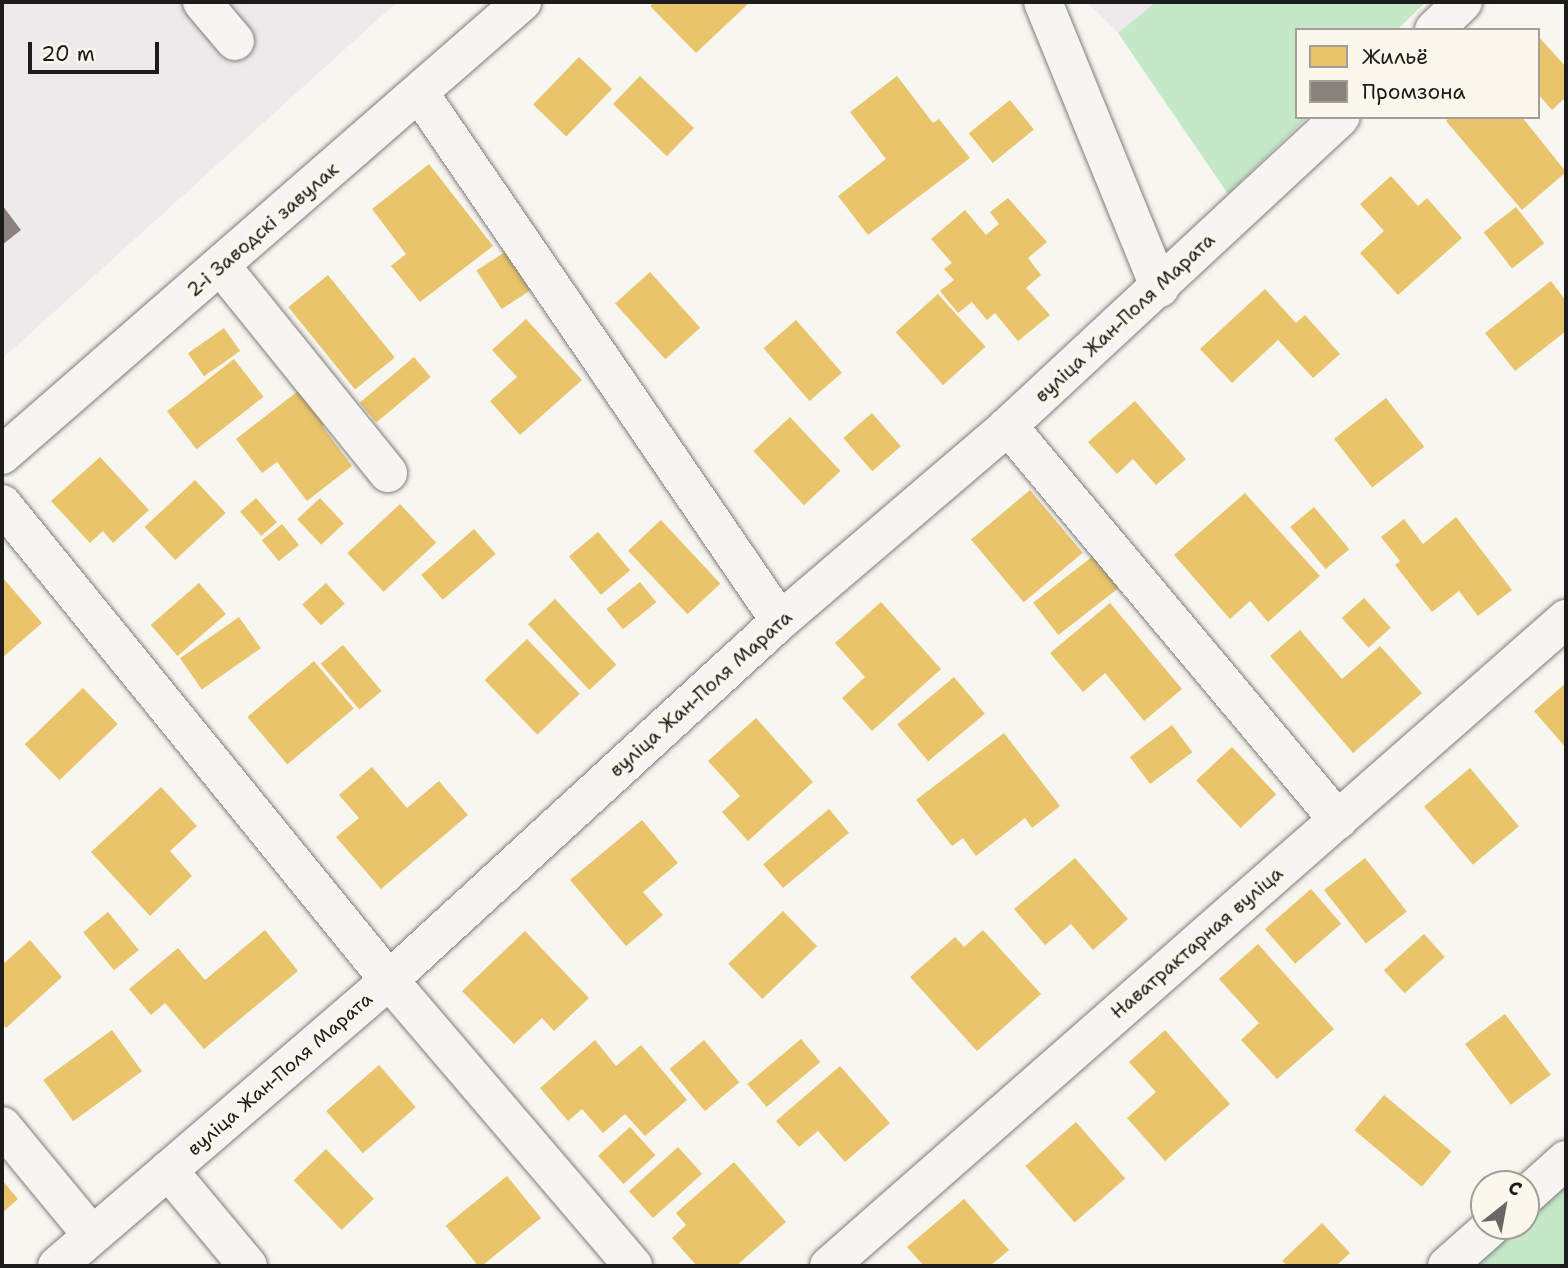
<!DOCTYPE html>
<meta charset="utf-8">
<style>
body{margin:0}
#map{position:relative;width:1568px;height:1268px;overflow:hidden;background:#f8f6f0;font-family:"Shantell Sans",sans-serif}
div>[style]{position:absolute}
.built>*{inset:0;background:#eee9ea}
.green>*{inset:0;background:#c5e8c8}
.homes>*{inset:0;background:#e9c46a;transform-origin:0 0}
.industry>*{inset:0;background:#8a817c}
.roads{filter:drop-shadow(0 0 2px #7f7e7b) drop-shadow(0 0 2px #7f7e7b)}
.minor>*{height:38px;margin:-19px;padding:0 19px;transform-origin:19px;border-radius:19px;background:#f6f5f1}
span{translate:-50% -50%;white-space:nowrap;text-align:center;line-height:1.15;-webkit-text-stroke:7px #fbf7ec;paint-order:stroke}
.street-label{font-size:19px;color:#1c1c1c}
.frame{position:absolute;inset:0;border:4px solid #1c1c1c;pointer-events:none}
.legend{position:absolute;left:1295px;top:28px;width:245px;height:91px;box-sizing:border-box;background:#fbf7ec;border:2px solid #a29f99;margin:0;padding:9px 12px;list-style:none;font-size:21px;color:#1c1c1c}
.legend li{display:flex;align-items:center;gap:14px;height:35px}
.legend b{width:35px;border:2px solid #a29f99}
.north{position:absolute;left:1470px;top:1170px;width:70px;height:70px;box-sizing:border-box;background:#fbf7ec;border:2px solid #a29f99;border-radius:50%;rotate:31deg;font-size:19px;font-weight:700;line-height:28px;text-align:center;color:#1c1c1c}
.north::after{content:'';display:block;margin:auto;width:24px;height:32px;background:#696866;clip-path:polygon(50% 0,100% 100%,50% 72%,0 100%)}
.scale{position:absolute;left:28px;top:42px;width:131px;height:32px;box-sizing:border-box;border:4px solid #1c1c1c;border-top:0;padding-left:9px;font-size:21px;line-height:24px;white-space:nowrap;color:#1c1c1c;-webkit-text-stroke:5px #fbf7ec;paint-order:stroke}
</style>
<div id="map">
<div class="built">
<div style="clip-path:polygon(2px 2px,397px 2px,2px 359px)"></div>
<div style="clip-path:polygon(1087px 2px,1156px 2px,1118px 33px)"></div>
</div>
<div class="green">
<div style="clip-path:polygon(1156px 2px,1426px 2px,1397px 30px,1297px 30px,1297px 117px,1307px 117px,1228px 194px,1118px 33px)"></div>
<div style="clip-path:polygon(1566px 1162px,1566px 1266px,1451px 1266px,1495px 1226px,1526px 1226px,1526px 1198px)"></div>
</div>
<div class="homes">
<div style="clip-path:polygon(655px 2px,750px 2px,696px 53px,650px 6px)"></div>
<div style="clip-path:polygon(1538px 36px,1566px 67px,1566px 97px,1552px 110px,1538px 94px)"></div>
<div style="left:579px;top:57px;width:46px;height:66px;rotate:44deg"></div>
<div style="left:640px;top:76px;width:75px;height:39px;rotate:44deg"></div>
<div style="clip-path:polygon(897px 76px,933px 123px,939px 119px,970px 158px,868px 235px,838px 196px,886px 159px,850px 112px)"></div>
<div style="left:1010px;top:100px;width:38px;height:53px;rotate:51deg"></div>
<div style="clip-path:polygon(1450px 117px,1522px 117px,1566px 172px,1522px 210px,1446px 121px)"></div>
<div style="clip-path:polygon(429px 164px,493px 246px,420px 302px,391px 266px,406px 254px,372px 209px)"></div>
<div style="clip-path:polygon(1391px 176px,1418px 206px,1427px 198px,1462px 238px,1398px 295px,1360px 253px,1384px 231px,1360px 204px)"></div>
<div style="clip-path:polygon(1008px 198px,1047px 242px,1028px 258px,1041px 275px,1026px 288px,1050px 315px,1018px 341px,995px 313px,987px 320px,972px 302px,958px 313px,940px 291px,954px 280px,944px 269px,952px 263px,931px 239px,965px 210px,986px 235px,999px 224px,990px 212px)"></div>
<div style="left:1516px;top:207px;width:46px;height:41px;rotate:52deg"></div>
<div style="left:505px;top:252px;width:46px;height:34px;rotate:57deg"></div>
<div style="left:650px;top:272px;width:75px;height:47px;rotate:48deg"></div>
<div style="left:328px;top:275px;width:106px;height:51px;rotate:51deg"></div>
<div style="clip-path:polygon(1551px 281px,1566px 301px,1566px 331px,1515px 371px,1485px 333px)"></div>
<div style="clip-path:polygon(1265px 289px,1296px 323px,1305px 315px,1340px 354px,1313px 378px,1278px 340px,1232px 383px,1200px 349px)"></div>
<div style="left:938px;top:294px;width:71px;height:57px;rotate:48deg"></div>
<div style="clip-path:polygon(526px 319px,582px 380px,520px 435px,490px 401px,517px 377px,492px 350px)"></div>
<div style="left:796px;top:320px;width:70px;height:43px;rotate:49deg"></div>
<div style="left:224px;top:328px;width:28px;height:44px;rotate:55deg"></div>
<div style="left:414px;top:357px;width:26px;height:71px;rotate:50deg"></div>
<div style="left:234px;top:359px;width:48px;height:85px;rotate:52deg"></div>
<div style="clip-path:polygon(302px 388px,328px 422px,322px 426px,352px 466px,307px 501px,277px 462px,262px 473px,236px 439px)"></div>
<div style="left:1386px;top:398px;width:62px;height:66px;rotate:52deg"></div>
<div style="clip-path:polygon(1135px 401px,1186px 459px,1156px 485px,1133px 459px,1117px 474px,1088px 442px)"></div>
<div style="left:872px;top:413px;width:44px;height:38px;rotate:49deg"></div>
<div style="left:790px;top:417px;width:74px;height:50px;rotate:47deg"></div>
<div style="clip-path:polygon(100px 457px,149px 510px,113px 543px,103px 531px,90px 543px,51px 501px)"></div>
<div style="left:195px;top:480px;width:45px;height:69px;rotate:47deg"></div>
<div style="left:1030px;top:490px;width:82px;height:77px;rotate:50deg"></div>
<div style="clip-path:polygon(1245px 493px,1320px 576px,1268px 622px,1250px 601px,1230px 619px,1174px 555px)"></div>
<div style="left:256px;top:498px;width:32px;height:21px;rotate:49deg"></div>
<div style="left:320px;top:498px;width:35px;height:31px;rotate:47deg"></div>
<div style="left:400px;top:504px;width:53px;height:72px;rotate:47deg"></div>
<div style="left:1314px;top:507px;width:55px;height:31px;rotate:50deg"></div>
<div style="clip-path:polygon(1456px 517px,1512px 590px,1478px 616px,1459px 591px,1432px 612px,1395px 565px,1400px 561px,1381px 537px,1404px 519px,1423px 544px)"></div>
<div style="left:661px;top:520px;width:87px;height:45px;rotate:47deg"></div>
<div style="left:282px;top:524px;width:27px;height:26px;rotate:51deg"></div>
<div style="left:474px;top:529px;width:33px;height:70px;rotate:49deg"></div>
<div style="left:598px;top:532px;width:50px;height:38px;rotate:50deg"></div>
<div style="left:1093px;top:556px;width:41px;height:76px;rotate:52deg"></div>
<div style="clip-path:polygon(2px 577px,42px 623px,2px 658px)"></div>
<div style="left:640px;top:582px;width:26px;height:43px;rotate:51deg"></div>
<div style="left:199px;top:583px;width:41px;height:64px;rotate:49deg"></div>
<div style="left:326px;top:583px;width:28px;height:32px;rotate:48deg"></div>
<div style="left:1364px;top:598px;width:40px;height:30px;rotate:48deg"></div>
<div style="left:555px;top:599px;width:90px;height:37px;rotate:47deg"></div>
<div style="clip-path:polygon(881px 602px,941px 669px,872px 731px,842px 698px,865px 677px,835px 643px)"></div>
<div style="clip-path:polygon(1110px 603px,1182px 689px,1144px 721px,1105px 673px,1083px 692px,1050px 653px)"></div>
<div style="left:239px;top:617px;width:38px;height:72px;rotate:55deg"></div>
<div style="clip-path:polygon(1300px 630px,1342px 679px,1380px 646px,1422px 693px,1353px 753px,1270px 656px)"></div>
<div style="left:527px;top:639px;width:76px;height:59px;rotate:46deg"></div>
<div style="left:343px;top:645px;width:60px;height:29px;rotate:50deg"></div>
<div style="left:314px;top:661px;width:62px;height:87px;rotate:50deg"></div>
<div style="left:954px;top:677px;width:48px;height:74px;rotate:50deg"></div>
<div style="clip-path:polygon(1566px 683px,1566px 748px,1534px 711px)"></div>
<div style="left:83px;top:688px;width:50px;height:81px;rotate:46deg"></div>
<div style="clip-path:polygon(756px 718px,813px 782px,748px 841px,722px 812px,740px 796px,708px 761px)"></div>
<div style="left:1172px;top:725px;width:34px;height:53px;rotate:53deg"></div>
<div style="clip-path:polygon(1004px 733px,1060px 806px,1032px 828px,1025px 818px,976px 856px,963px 838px,952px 846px,916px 800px)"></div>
<div style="left:1232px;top:747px;width:65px;height:49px;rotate:47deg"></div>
<div style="clip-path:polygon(372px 767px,407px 808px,439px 781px,468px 815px,381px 889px,336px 837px,359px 818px,339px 795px)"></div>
<div style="left:1470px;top:768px;width:76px;height:60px;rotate:50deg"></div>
<div style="clip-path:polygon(161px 787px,197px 826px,170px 851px,192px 876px,150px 916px,91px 852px)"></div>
<div style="left:829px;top:809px;width:31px;height:86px;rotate:50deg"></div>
<div style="clip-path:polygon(642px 820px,678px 863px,643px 892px,663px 915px,626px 946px,570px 880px)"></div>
<div style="clip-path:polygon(1075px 858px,1128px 919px,1093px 950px,1071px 924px,1045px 945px,1014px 909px)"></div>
<div style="left:1365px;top:858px;width:68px;height:52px;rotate:52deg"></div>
<div style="left:1311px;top:889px;width:46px;height:61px;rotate:49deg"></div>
<div style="left:783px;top:911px;width:49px;height:76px;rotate:46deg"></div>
<div style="left:108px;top:912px;width:49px;height:32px;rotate:51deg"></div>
<div style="clip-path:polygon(265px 930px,298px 971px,204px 1049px,165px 1003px,151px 1015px,129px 989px,178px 948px,205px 980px)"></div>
<div style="clip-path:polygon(983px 930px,1041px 994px,977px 1051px,910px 977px,955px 937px,964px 947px)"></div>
<div style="clip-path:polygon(525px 931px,589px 998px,554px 1031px,542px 1018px,514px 1044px,462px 991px)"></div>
<div style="left:1424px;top:934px;width:31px;height:54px;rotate:48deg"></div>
<div style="clip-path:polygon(30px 940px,62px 977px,6px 1028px,2px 1023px,2px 965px)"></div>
<div style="clip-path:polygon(1258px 944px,1334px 1029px,1277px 1079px,1241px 1040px,1259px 1023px,1219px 979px)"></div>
<div style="left:1505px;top:1014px;width:76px;height:50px;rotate:53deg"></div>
<div style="left:112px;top:1030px;width:51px;height:85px;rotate:54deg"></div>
<div style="clip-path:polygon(1165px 1030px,1230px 1104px,1165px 1161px,1127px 1118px,1156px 1092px,1129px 1062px)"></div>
<div style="left:801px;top:1039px;width:30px;height:70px;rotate:50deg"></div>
<div style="clip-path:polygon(595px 1040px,616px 1066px,641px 1045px,687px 1100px,645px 1136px,625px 1114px,603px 1133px,582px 1109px,568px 1121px,540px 1088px)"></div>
<div style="left:704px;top:1040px;width:55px;height:45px;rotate:50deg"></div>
<div style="left:379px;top:1065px;width:56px;height:70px;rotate:49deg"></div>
<div style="clip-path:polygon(840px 1066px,890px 1123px,845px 1162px,818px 1131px,799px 1147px,776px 1121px)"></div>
<div style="left:1384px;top:1095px;width:88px;height:46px;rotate:40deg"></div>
<div style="left:1076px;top:1122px;width:75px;height:67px;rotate:49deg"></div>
<div style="left:630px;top:1127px;width:38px;height:43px;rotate:48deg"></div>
<div style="left:678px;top:1147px;width:36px;height:66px;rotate:48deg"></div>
<div style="left:326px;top:1149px;width:69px;height:45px;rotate:46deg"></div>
<div style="clip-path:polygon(734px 1162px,786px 1222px,736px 1266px,697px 1266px,672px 1238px,686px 1225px,676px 1213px)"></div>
<div style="left:507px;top:1176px;width:54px;height:79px;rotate:51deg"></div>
<div style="clip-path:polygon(2px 1180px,18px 1199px,2px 1213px)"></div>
<div style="clip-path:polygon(964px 1199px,1009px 1250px,990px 1266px,924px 1266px,907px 1247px)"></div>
<div style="clip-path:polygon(1322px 1223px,1350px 1253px,1336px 1266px,1288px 1266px,1282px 1261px)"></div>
</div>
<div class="industry">
<div style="clip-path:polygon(2px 205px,21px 230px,2px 245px)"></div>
</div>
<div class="roads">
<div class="minor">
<div style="left:202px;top:2px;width:51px;rotate:49.8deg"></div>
<div style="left:1043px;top:2px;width:309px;rotate:67.8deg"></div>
<div style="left:1434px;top:30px;width:40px;rotate:-44deg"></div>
<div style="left:420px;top:94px;width:638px;rotate:55.66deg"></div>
<div style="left:221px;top:266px;width:266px;rotate:51.1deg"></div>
<div style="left:1008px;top:426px;width:514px;rotate:50.05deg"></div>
<div style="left:2px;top:455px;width:690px;rotate:-41.06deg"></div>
<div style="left:2px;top:504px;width:613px;rotate:50.89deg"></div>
<div style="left:389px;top:980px;width:376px;rotate:49.5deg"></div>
<div style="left:2px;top:1126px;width:141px;rotate:50.5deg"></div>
<div style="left:168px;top:1170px;width:125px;rotate:50.2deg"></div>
<div style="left:1526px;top:1196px;width:54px;rotate:-42deg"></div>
<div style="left:57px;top:1266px;width:438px;rotate:-40.7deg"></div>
<div style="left:389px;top:980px;width:531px;rotate:-42.56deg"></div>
<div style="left:780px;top:621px;width:300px;rotate:-40.5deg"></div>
<div style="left:1008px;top:426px;width:454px;rotate:-42.9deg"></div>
<div style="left:829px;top:1266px;width:981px;rotate:-41.28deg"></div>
<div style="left:1447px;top:1266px;width:60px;rotate:-41.6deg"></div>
</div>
</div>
<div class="street-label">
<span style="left:263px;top:230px;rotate:-41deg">2-і Заводскі завулак</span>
<span style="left:1125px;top:318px;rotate:-43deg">вуліца Жан-Поля Марата</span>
<span style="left:701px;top:694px;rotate:-42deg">вуліца Жан-Поля Марата</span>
<span style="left:1197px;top:943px;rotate:-41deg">Наватрактарная вуліца</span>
<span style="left:280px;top:1074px;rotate:-41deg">вуліца Жан-Поля Марата</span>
</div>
<div class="frame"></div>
<ul class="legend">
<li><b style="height:19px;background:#e9c46a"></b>Жильё</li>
<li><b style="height:19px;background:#8a817c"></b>Промзона</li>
</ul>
<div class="north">С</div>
<div class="scale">20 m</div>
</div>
